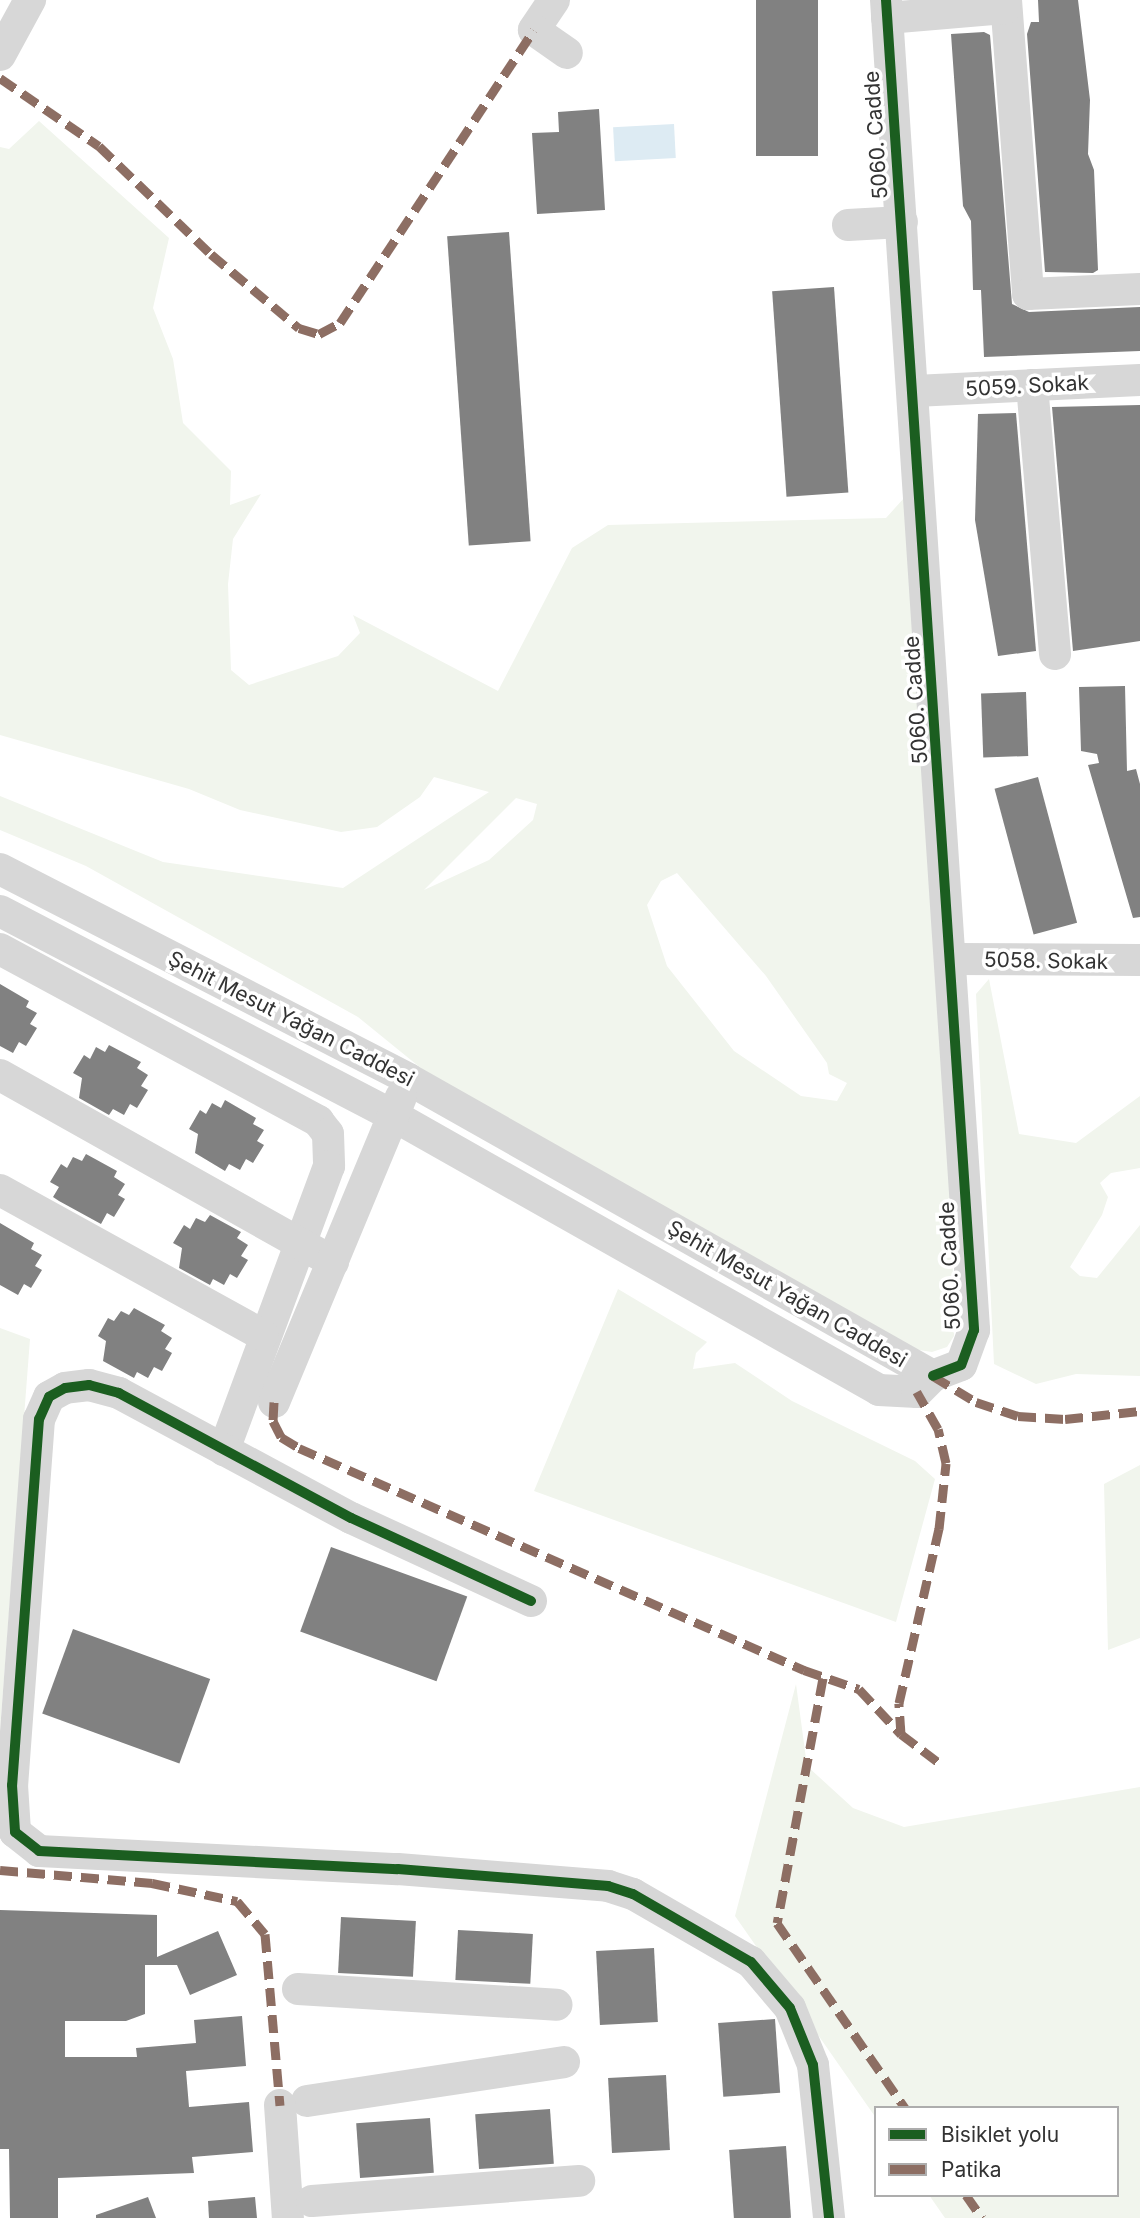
<!DOCTYPE html>
<meta charset="utf-8">
<style>
body{margin:0}
#map{position:relative;width:1140px;height:2218px;overflow:hidden;background:#fff;font-family:Inter,sans-serif}
div>[style]{position:absolute}
.green>*{inset:0;background:#f1f5ed}
.water>*{inset:0;background:#ddebf3;transform-origin:0 0}
.building>*{inset:0;background:#818181;transform-origin:0 0}
.minor>*{height:32px;margin:-16px;padding:0 16px;transform-origin:16px;border-radius:16px;background:#d7d7d7}
.quiet>*{height:9px;margin-top:-4.5px;transform-origin:0;background:repeating-linear-gradient(90deg,#8d6e63 0 18px,transparent 0 27px)}
.cycleway>*{height:10px;margin:-5px;padding:0 5px;transform-origin:5px;border-radius:5px;background:#1b5e20}
span{translate:-50% -50%;white-space:nowrap;text-align:center;line-height:1.15;-webkit-text-stroke:7px #fff;paint-order:stroke}
.street-label{font-size:21px;color:#333}
.legend{position:absolute;left:874px;top:2106px;width:245px;height:91px;box-sizing:border-box;background:#fff;border:2px solid #adadad;margin:0;padding:9px 12px;list-style:none;font-size:21px;color:#333}
.legend li{display:flex;align-items:center;gap:14px;height:35px}
.legend b{width:35px;border:2px solid #adadad}
</style>
<div id="map">
<div class="green">
<div style="clip-path:polygon(evenodd,39px 121px,169px 238px,153px 308px,173px 359px,183px 423px,231px 471px,230px 505px,261px 494px,233px 539px,228px 584px,231px 670px,249px 685px,338px 656px,360px 633px,353px 615px,498px 691px,572px 548px,608px 525px,886px 518px,904px 498px,952px 1227px,954px 1336px,947px 1347px,932px 1352px,906px 1348px,438px 1082px,358px 1017px,86px 866px,0 830px,0 796px,163px 862px,343px 888px,489px 792px,434px 777px,420px 797px,377px 827px,341px 832px,240px 810px,189px 789px,0 735px,0 147px,9px 149px,39px 121px,516px 798px,537px 804px,533px 820px,489px 860px,424px 890px,516px 798px,39px 121px,677px 873px,766px 976px,827px 1063px,829px 1074px,847px 1083px,837px 1101px,801px 1096px,734px 1051px,667px 966px,647px 905px,661px 881px,677px 873px)"></div>
<div style="clip-path:polygon(989px 979px,1019px 1134px,1076px 1143px,1140px 1096px,1140px 1168px,1111px 1173px,1100px 1183px,1108px 1197px,1102px 1215px,1070px 1267px,1080px 1276px,1097px 1278px,1140px 1225px,1140px 1376px,1076px 1374px,1036px 1384px,994px 1364px,976px 994px)"></div>
<div style="clip-path:polygon(618px 1289px,707px 1342px,696px 1353px,693px 1369px,735px 1363px,792px 1401px,915px 1461px,935px 1479px,896px 1622px,534px 1491px)"></div>
<div style="clip-path:polygon(0 1328px,30px 1339px,0 1730px)"></div>
<div style="clip-path:polygon(1140px 1465px,1140px 1638px,1108px 1650px,1104px 1484px)"></div>
<div style="clip-path:polygon(796px 1684px,807px 1766px,853px 1808px,904px 1827px,1140px 1787px,1140px 2218px,945px 2218px,929px 2195px,1117px 2195px,1117px 2108px,876px 2108px,876px 2118px,735px 1916px)"></div>
</div>
<div class="water">
<div style="left:674px;top:124px;width:34px;height:61px;rotate:87deg"></div>
</div>
<div class="building">
<div style="left:756px;top:0;width:62px;height:156px"></div>
<div style="clip-path:polygon(1038px 0,1078px 0,1090px 100px,1088px 154px,1094px 170px,1098px 270px,1093px 273px,1045px 272px,1027px 34px,1031px 22px,1039px 22px)"></div>
<div style="clip-path:polygon(984px 32px,990px 35px,1012px 304px,1029px 312px,1140px 307px,1140px 351px,984px 357px,981px 290px,973px 290px,971px 221px,963px 206px,951px 34px)"></div>
<div style="clip-path:polygon(599px 109px,605px 210px,537px 214px,532px 133px,559px 132px,558px 112px)"></div>
<div style="left:509px;top:232px;width:310px;height:62px;rotate:86deg"></div>
<div style="left:834px;top:287px;width:206px;height:62px;rotate:86deg"></div>
<div style="clip-path:polygon(1140px 405px,1140px 641px,1073px 651px,1052px 407px)"></div>
<div style="clip-path:polygon(1016px 413px,1036px 651px,998px 656px,975px 520px,978px 414px)"></div>
<div style="clip-path:polygon(1125px 686px,1127px 771px,1136px 769px,1140px 784px,1140px 917px,1133px 918px,1088px 765px,1099px 763px,1097px 754px,1081px 751px,1079px 687px)"></div>
<div style="left:1026px;top:692px;width:64px;height:45px;rotate:88deg"></div>
<div style="left:1038px;top:777px;width:151px;height:45px;rotate:75deg"></div>
<div style="clip-path:polygon(0 984px,29px 1001px,26px 1007px,37px 1013px,30px 1024px,37px 1028px,26px 1046px,19px 1042px,13px 1053px,0 1046px)"></div>
<div style="clip-path:polygon(109px 1045px,141px 1062px,137px 1068px,148px 1075px,141px 1086px,148px 1090px,137px 1108px,130px 1104px,124px 1115px,113px 1109px,109px 1115px,79px 1098px,82px 1078px,73px 1073px,84px 1055px,90px 1059px,96px 1047px,105px 1052px)"></div>
<div style="clip-path:polygon(225px 1100px,256px 1118px,253px 1124px,264px 1130px,257px 1141px,264px 1145px,253px 1163px,246px 1159px,240px 1170px,229px 1164px,225px 1171px,195px 1153px,198px 1134px,189px 1129px,200px 1110px,206px 1114px,212px 1103px,221px 1108px)"></div>
<div style="clip-path:polygon(86px 1154px,117px 1171px,114px 1177px,125px 1184px,118px 1195px,125px 1199px,114px 1217px,107px 1213px,101px 1224px,59px 1201px,53px 1197px,59px 1187px,50px 1182px,61px 1164px,67px 1168px,73px 1157px,82px 1161px)"></div>
<div style="clip-path:polygon(210px 1215px,241px 1232px,237px 1238px,248px 1245px,241px 1256px,248px 1260px,237px 1278px,230px 1274px,224px 1285px,213px 1279px,210px 1285px,179px 1268px,182px 1248px,173px 1243px,184px 1225px,190px 1229px,196px 1218px,205px 1222px)"></div>
<div style="clip-path:polygon(0 1223px,34px 1243px,31px 1249px,42px 1255px,35px 1266px,42px 1270px,31px 1288px,24px 1284px,18px 1295px,0 1285px)"></div>
<div style="clip-path:polygon(134px 1308px,165px 1325px,161px 1331px,172px 1338px,165px 1349px,172px 1353px,162px 1371px,154px 1367px,148px 1378px,137px 1372px,134px 1378px,103px 1361px,106px 1341px,98px 1336px,108px 1318px,114px 1321px,121px 1311px,129px 1315px)"></div>
<div style="left:331px;top:1547px;width:145px;height:90px;rotate:20deg"></div>
<div style="left:73px;top:1629px;width:146px;height:90px;rotate:20deg"></div>
<div style="clip-path:polygon(0 1910px,157px 1915px,157px 1957px,218px 1931px,237px 1975px,190px 1995px,177px 1965px,145px 1965px,145px 2014px,126px 2021px,65px 2021px,65px 2057px,137px 2057px,136px 2048px,196px 2043px,194px 2020px,242px 2016px,246px 2066px,186px 2071px,189px 2107px,249px 2102px,253px 2152px,192px 2157px,194px 2173px,58px 2178px,58px 2218px,10px 2218px,9px 2149px,0 2149px)"></div>
<div style="left:341px;top:1917px;width:75px;height:56px;rotate:3deg"></div>
<div style="left:458px;top:1930px;width:75px;height:50px;rotate:3deg"></div>
<div style="left:654px;top:1948px;width:74px;height:58px;rotate:87deg"></div>
<div style="left:775px;top:2019px;width:74px;height:57px;rotate:86deg"></div>
<div style="left:666px;top:2075px;width:75px;height:58px;rotate:87deg"></div>
<div style="left:550px;top:2109px;width:55px;height:75px;rotate:86deg"></div>
<div style="left:430px;top:2118px;width:55px;height:74px;rotate:86deg"></div>
<div style="left:786px;top:2146px;width:72px;height:57px;rotate:86deg"></div>
<div style="clip-path:polygon(148px 2197px,156px 2218px,96px 2218px,96px 2215px)"></div>
<div style="clip-path:polygon(255px 2197px,257px 2218px,209px 2218px,208px 2201px)"></div>
</div>
<div class="minor">
<div style="left:554px;top:0;width:36px;rotate:124deg"></div>
<div style="left:534px;top:30px;width:40px;rotate:34.9deg"></div>
<div style="left:886px;top:0;width:1333px;rotate:86.21deg"></div>
<div style="left:974px;top:1330px;width:37px;rotate:110deg"></div>
<div style="left:961px;top:1365px;width:30px;rotate:159deg"></div>
<div style="left:1006px;top:0;width:295px;rotate:85.7deg"></div>
<div style="left:1028px;top:294px;width:112px;rotate:-2.6deg"></div>
<div style="left:887px;top:18px;width:118px;rotate:-4.8deg"></div>
<div style="left:0;top:55px;width:63px;rotate:-61.4deg"></div>
<div style="left:848px;top:225px;width:54px;rotate:-3.2deg"></div>
<div style="left:1032px;top:385px;width:270px;rotate:85.1deg"></div>
<div style="left:915px;top:391px;width:225px;rotate:-2.8deg"></div>
<div style="left:0;top:869px;width:459px;rotate:27.2deg"></div>
<div style="left:408px;top:1079px;width:603px;rotate:29.5deg"></div>
<div style="left:0;top:911px;width:444px;rotate:27.5deg"></div>
<div style="left:394px;top:1116px;width:557px;rotate:29.46deg"></div>
<div style="left:879px;top:1390px;width:38px;rotate:3deg"></div>
<div style="left:917px;top:1392px;width:23px;rotate:-45deg"></div>
<div style="left:0;top:949px;width:362px;rotate:28.4deg"></div>
<div style="left:318px;top:1121px;width:16px;rotate:52deg"></div>
<div style="left:328px;top:1134px;width:32px;rotate:88deg"></div>
<div style="left:329px;top:1166px;width:303px;rotate:110.3deg"></div>
<div style="left:952px;top:959px;width:188px;rotate:0.3deg"></div>
<div style="left:0;top:1075px;width:382px;rotate:29.3deg"></div>
<div style="left:0;top:1190px;width:300px;rotate:28.9deg"></div>
<div style="left:274px;top:1402px;width:330px;rotate:-67.4deg"></div>
<div style="left:531px;top:1601px;width:198px;rotate:-155.2deg"></div>
<div style="left:351px;top:1518px;width:264px;rotate:-151.7deg"></div>
<div style="left:119px;top:1393px;width:31px;rotate:-165deg"></div>
<div style="left:89px;top:1385px;width:24px;rotate:173deg"></div>
<div style="left:65px;top:1388px;width:18px;rotate:151deg"></div>
<div style="left:49px;top:1397px;width:24px;rotate:114deg"></div>
<div style="left:39px;top:1419px;width:367px;rotate:94.2deg"></div>
<div style="left:12px;top:1785px;width:47px;rotate:86.3deg"></div>
<div style="left:15px;top:1832px;width:31px;rotate:38deg"></div>
<div style="left:39px;top:1851px;width:359px;rotate:2.9deg"></div>
<div style="left:398px;top:1869px;width:211px;rotate:4.6deg"></div>
<div style="left:608px;top:1886px;width:26px;rotate:18deg"></div>
<div style="left:633px;top:1894px;width:136px;rotate:30deg"></div>
<div style="left:751px;top:1962px;width:60px;rotate:49.7deg"></div>
<div style="left:790px;top:2008px;width:61px;rotate:68deg"></div>
<div style="left:813px;top:2065px;width:154px;rotate:84deg"></div>
<div style="left:298px;top:1989px;width:259px;rotate:3.5deg"></div>
<div style="left:307px;top:2101px;width:260px;rotate:-8.6deg"></div>
<div style="left:280px;top:2105px;width:113px;rotate:86deg"></div>
<div style="left:312px;top:2201px;width:268px;rotate:-4.3deg"></div>
</div>
<div class="quiet">
<div style="left:0;top:78px;width:120px;rotate:34.5deg"></div>
<div style="left:99px;top:146px;width:156px;rotate:44deg"></div>
<div style="left:211px;top:254px;width:115px;rotate:40.1deg"></div>
<div style="left:299px;top:328px;width:21px;rotate:17deg"></div>
<div style="left:319px;top:334px;width:24px;rotate:-28deg"></div>
<div style="left:340px;top:323px;width:351px;rotate:-56.5deg"></div>
<div style="left:933px;top:1376px;width:50px;rotate:31.2deg"></div>
<div style="left:976px;top:1402px;width:44px;rotate:18.4deg"></div>
<div style="left:1018px;top:1416px;width:47px;rotate:3.7deg"></div>
<div style="left:1065px;top:1419px;width:75px;rotate:-6.1deg"></div>
<div style="left:274px;top:1402px;width:19px;rotate:93deg"></div>
<div style="left:273px;top:1421px;width:18px;rotate:63deg"></div>
<div style="left:281px;top:1437px;width:21px;rotate:31deg"></div>
<div style="left:299px;top:1448px;width:552px;rotate:23.73deg"></div>
<div style="left:804px;top:1670px;width:58px;rotate:19.1deg"></div>
<div style="left:859px;top:1689px;width:62px;rotate:47deg"></div>
<div style="left:901px;top:1734px;width:51px;rotate:37.1deg"></div>
<div style="left:823px;top:1678px;width:249px;rotate:100.6deg"></div>
<div style="left:777px;top:1923px;width:225px;rotate:55.3deg"></div>
<div style="left:901px;top:1734px;width:31px;rotate:-94deg"></div>
<div style="left:899px;top:1703px;width:179px;rotate:-77.1deg"></div>
<div style="left:939px;top:1529px;width:66px;rotate:-83.9deg"></div>
<div style="left:946px;top:1463px;width:35px;rotate:-103deg"></div>
<div style="left:938px;top:1429px;width:43px;rotate:-119.6deg"></div>
<div style="left:0;top:1870px;width:153px;rotate:4.9deg"></div>
<div style="left:152px;top:1883px;width:87px;rotate:12deg"></div>
<div style="left:237px;top:1901px;width:43px;rotate:49.7deg"></div>
<div style="left:265px;top:1934px;width:172px;rotate:85deg"></div>
<div style="left:966px;top:2195px;width:28px;rotate:55deg"></div>
</div>
<div class="cycleway">
<div style="left:886px;top:0;width:1333px;rotate:86.21deg"></div>
<div style="left:974px;top:1330px;width:37px;rotate:110deg"></div>
<div style="left:961px;top:1365px;width:30px;rotate:159deg"></div>
<div style="left:531px;top:1601px;width:198px;rotate:-155.2deg"></div>
<div style="left:351px;top:1518px;width:264px;rotate:-151.7deg"></div>
<div style="left:119px;top:1393px;width:31px;rotate:-165deg"></div>
<div style="left:89px;top:1385px;width:24px;rotate:173deg"></div>
<div style="left:65px;top:1388px;width:18px;rotate:151deg"></div>
<div style="left:49px;top:1397px;width:24px;rotate:114deg"></div>
<div style="left:39px;top:1419px;width:367px;rotate:94.2deg"></div>
<div style="left:12px;top:1785px;width:47px;rotate:86.3deg"></div>
<div style="left:15px;top:1832px;width:31px;rotate:38deg"></div>
<div style="left:39px;top:1851px;width:359px;rotate:2.9deg"></div>
<div style="left:398px;top:1869px;width:211px;rotate:4.6deg"></div>
<div style="left:608px;top:1886px;width:26px;rotate:18deg"></div>
<div style="left:633px;top:1894px;width:136px;rotate:30deg"></div>
<div style="left:751px;top:1962px;width:60px;rotate:49.7deg"></div>
<div style="left:790px;top:2008px;width:61px;rotate:68deg"></div>
<div style="left:813px;top:2065px;width:154px;rotate:84deg"></div>
</div>
<div class="street-label">
<span style="left:876px;top:135px;rotate:-94deg">5060. Cadde</span>
<span style="left:1027px;top:386px;rotate:-3deg">5059. Sokak</span>
<span style="left:916px;top:700px;rotate:-94deg">5060. Cadde</span>
<span style="left:1046px;top:961px;rotate:1deg">5058. Sokak</span>
<span style="left:291px;top:1019px;rotate:27deg">Şehit Mesut Yağan Caddesi</span>
<span style="left:950px;top:1266px;rotate:-93deg">5060. Cadde</span>
<span style="left:787px;top:1294px;rotate:30deg">Şehit Mesut Yağan Caddesi</span>
</div>
<ul class="legend">
<li><b style="height:9px;background:#1b5e20"></b>Bisiklet yolu</li>
<li><b style="height:9px;background:#8d6e63"></b>Patika</li>
</ul>
</div>
